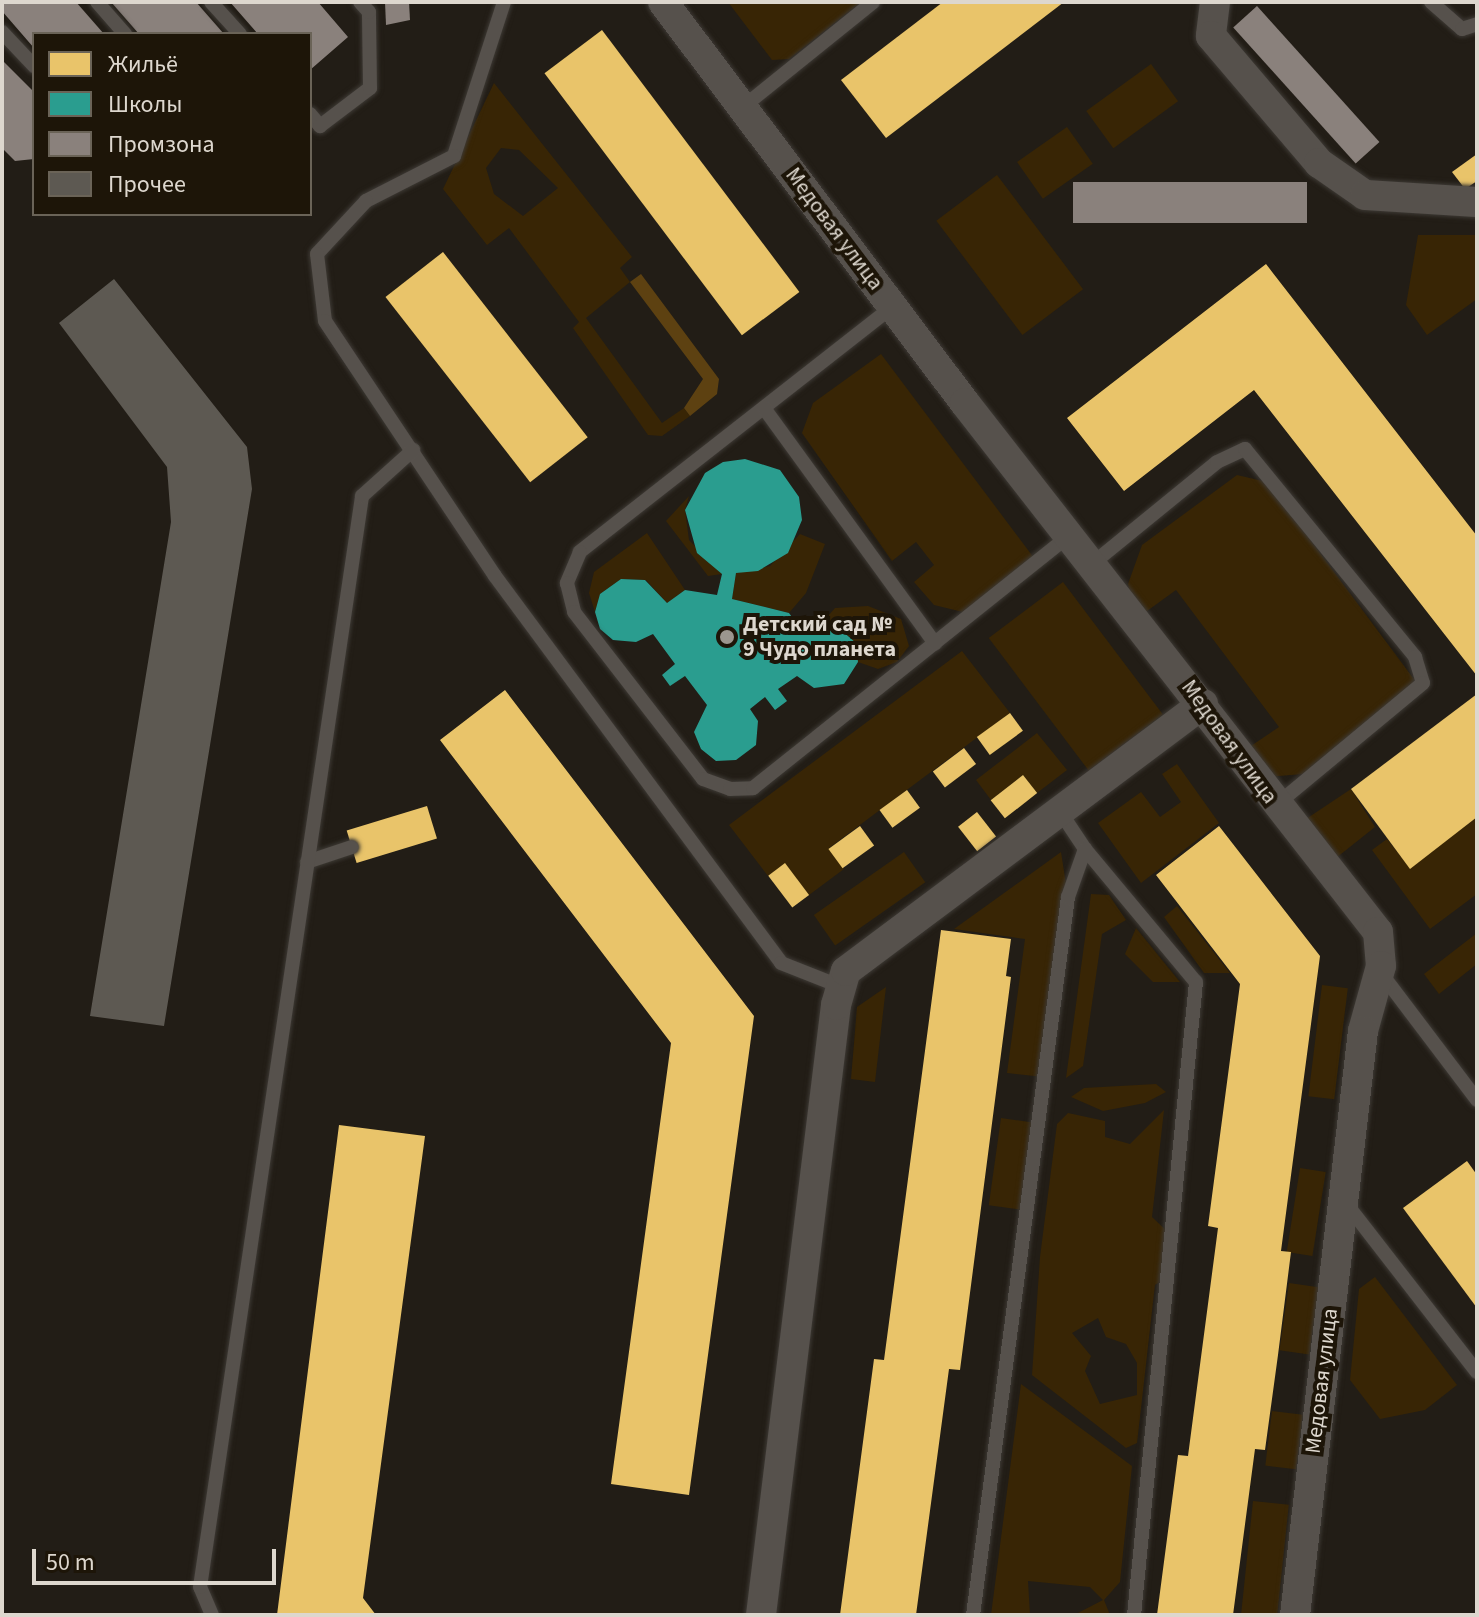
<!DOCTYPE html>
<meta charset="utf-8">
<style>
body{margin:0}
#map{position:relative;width:1479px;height:1617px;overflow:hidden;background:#221d16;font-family:"Source Sans 3",sans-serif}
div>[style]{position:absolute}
.green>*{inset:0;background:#382505;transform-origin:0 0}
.forest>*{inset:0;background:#5d4111}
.homes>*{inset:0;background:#e9c46a;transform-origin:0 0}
.schools>*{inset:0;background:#2a9d8f}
.industry>*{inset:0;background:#8a817c;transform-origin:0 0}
.building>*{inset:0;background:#5d5952}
.roads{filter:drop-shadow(0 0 2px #3d3934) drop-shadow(0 0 2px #3d3934)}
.service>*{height:14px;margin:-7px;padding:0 7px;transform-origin:7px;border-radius:7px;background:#56514c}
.minor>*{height:30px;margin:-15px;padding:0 15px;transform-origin:15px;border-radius:15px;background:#56514c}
.dots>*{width:22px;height:22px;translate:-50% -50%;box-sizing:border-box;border:4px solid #1d1508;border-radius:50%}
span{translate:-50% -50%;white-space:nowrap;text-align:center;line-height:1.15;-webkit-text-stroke:8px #1d1508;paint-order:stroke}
.street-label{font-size:22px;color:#ddd7ce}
.poi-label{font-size:22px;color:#ddd7ce;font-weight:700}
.left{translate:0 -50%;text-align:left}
.frame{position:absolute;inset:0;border:4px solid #ddd7ce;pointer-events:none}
.legend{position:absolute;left:32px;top:32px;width:280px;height:184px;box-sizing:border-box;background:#1d1508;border:2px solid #6a6357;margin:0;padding:10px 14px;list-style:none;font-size:24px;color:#ddd7ce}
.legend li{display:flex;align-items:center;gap:16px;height:40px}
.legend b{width:40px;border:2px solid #6a6357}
.scale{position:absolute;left:32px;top:1549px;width:244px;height:36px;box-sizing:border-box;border:4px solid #ddd7ce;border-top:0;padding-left:10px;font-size:24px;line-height:28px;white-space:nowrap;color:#ddd7ce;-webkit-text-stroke:6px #1d1508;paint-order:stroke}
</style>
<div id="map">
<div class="green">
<div style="clip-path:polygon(728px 2px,861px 2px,789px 59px,772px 60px)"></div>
<div style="left:1151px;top:64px;width:46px;height:80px;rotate:54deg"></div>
<div style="clip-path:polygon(evenodd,494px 83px,632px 257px,620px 268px,630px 282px,586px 318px,662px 423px,684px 408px,690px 416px,662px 436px,648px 435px,573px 328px,579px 322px,509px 228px,487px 245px,443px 189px,494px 83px,501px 148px,519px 150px,558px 188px,523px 216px,494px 194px,486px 168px,501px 148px)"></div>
<div style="left:1067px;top:127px;width:45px;height:61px;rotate:55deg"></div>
<div style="left:997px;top:175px;width:143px;height:76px;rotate:53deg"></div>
<div style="clip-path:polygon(1418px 235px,1477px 235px,1477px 299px,1427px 335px,1406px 305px)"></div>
<div style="clip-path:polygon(881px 354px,1037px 562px,971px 614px,934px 605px,914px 582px,934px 565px,916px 542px,892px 561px,802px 433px,813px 403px)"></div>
<div style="clip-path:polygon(1237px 475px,1267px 482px,1419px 686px,1315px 773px,1256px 778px,1239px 754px,1279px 727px,1176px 590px,1136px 619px,1128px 584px,1142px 545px)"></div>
<div style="clip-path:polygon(689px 496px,685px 510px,689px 540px,722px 574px,708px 576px,666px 521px)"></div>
<div style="clip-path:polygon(647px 533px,685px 590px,667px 603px,646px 580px,621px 579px,600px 594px,595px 612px,589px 593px,594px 572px)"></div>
<div style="clip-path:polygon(800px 534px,825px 544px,806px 593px,789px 613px,732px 599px,736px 573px,770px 566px)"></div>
<div style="left:1063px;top:582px;width:166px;height:93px;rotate:53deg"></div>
<div style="clip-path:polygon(868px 606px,901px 619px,909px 646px,897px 662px,878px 669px,858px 662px,851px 637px,821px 624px,835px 608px)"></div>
<div style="clip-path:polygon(962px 651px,1010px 713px,829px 848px,844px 869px,809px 895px,785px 864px,768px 876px,729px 825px)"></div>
<div style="clip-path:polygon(1037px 733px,1067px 770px,1037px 793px,1023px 775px,991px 800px,976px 780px)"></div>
<div style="clip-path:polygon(1177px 764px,1219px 823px,1141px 883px,1098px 823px,1141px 792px,1160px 817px,1181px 802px,1162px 774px)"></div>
<div style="clip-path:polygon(1351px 789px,1375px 827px,1326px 866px,1294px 827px)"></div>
<div style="clip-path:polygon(1477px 817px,1477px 894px,1430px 929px,1372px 850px,1387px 839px,1410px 868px)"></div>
<div style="left:904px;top:852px;width:37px;height:110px;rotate:55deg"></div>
<div style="clip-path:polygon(1061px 852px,1068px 897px,1044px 1077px,1007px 1073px,1025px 939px,954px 929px)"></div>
<div style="clip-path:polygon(1091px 894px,1109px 895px,1126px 920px,1102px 934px,1083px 1066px,1066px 1078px)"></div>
<div style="clip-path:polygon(1177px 906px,1230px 973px,1204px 973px,1164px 917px)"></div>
<div style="clip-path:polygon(1136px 928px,1180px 982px,1153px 982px,1125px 954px)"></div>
<div style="clip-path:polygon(1477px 933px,1477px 964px,1439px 994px,1424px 974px)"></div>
<div style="left:1322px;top:985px;width:26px;height:112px;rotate:7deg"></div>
<div style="clip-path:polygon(886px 987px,875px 1082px,851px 1079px,857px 1007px)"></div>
<div style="clip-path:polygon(1156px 1084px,1166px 1092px,1145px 1103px,1103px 1111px,1071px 1097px,1084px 1088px)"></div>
<div style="clip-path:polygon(evenodd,1164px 1110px,1152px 1217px,1172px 1236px,1167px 1277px,1155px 1285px,1137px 1443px,1126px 1448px,1032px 1375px,1040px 1257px,1057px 1124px,1068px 1113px,1105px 1121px,1105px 1137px,1130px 1144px,1164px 1110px,1098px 1318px,1106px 1337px,1126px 1344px,1137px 1363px,1137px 1395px,1100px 1404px,1085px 1371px,1091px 1356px,1072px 1333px,1098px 1318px)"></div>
<div style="left:1001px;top:1118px;width:37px;height:88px;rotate:8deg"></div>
<div style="left:1300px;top:1168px;width:26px;height:85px;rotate:9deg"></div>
<div style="clip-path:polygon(1375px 1277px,1457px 1385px,1425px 1410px,1380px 1419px,1350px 1380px,1359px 1289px)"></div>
<div style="left:1289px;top:1283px;width:30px;height:68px;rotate:8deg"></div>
<div style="clip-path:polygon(1021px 1384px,1132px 1466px,1120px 1582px,1104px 1600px,1110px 1615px,1074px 1615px,1103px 1600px,1090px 1587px,1028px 1581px,1030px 1615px,991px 1615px)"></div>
<div style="left:1272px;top:1411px;width:31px;height:55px;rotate:7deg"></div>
<div style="left:1253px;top:1501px;width:36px;height:115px;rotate:6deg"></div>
</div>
<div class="forest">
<div style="clip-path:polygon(641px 274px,719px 379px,717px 394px,690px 416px,684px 408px,703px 379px,630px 282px)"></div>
</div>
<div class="homes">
<div style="clip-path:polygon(943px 2px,1064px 2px,886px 138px,841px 80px)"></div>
<div style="left:602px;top:30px;width:328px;height:72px;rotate:53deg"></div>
<div style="clip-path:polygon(1477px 154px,1477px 181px,1465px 189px,1452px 172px)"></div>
<div style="left:443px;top:252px;width:235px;height:73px;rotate:52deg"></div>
<div style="clip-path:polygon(1266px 264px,1477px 536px,1477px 676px,1254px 390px,1124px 491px,1067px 418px)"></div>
<div style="clip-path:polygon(505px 690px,754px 1016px,689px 1495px,611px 1484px,671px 1043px,440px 740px)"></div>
<div style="clip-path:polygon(1477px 694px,1477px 817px,1410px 869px,1351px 789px)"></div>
<div style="left:1010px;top:713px;width:22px;height:41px;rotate:54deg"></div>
<div style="left:964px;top:748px;width:20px;height:39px;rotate:53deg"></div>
<div style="left:1023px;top:775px;width:23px;height:41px;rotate:52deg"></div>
<div style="left:907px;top:790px;width:22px;height:34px;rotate:54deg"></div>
<div style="left:427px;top:806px;width:34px;height:84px;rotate:73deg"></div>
<div style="left:977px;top:812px;width:31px;height:24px;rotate:52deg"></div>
<div style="left:860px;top:826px;width:24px;height:39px;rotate:54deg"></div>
<div style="clip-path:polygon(1219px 826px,1320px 956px,1281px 1251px,1291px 1252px,1278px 1355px,1265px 1450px,1255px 1449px,1233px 1615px,1157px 1615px,1178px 1455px,1188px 1456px,1218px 1228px,1208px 1226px,1240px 984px,1156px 875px)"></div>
<div style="left:785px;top:863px;width:40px;height:21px;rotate:53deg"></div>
<div style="clip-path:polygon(941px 930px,1011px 939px,1006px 976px,1011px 977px,960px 1370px,949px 1369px,916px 1615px,840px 1615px,874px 1359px,884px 1360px)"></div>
<div style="clip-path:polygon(339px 1125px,425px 1136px,363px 1598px,376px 1615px,277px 1615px)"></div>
<div style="clip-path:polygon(1467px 1161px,1477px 1175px,1477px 1308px,1403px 1208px)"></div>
</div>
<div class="schools">
<div style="clip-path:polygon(745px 459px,780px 470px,799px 497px,802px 520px,788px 553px,758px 571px,736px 573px,732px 599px,789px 613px,802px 631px,821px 624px,841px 630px,856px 643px,858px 662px,844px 684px,814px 688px,797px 676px,778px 689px,787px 701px,775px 710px,765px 697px,750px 709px,758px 721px,756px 745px,736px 760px,716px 761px,701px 749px,694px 732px,707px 705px,685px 676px,670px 686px,662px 675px,675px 664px,653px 634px,636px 642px,613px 640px,600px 629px,595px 612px,600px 594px,621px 579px,645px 580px,667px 603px,685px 590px,717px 595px,722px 574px,697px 553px,685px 510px,705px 473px,723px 462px)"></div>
</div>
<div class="industry">
<div style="clip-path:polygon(2px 2px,76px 2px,104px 34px,34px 34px,34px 48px,2px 11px)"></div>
<div style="clip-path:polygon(111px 2px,196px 2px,224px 34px,139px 34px)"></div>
<div style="clip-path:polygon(230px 2px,318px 2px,348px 37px,310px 70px,310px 34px,258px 34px)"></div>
<div style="clip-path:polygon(385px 2px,409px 2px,410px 20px,386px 25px)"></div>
<div style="left:1257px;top:6px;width:183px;height:32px;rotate:48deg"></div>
<div style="clip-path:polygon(2px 60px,34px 92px,34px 159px,15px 161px,2px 148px)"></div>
<div style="left:1307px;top:182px;width:41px;height:234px;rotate:90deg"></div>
</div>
<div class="building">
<div style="clip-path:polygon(114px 279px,247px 447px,252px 489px,164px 1026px,90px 1016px,171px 522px,167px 467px,59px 323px)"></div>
</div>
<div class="roads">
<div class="service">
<div style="left:97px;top:2px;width:43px;rotate:48.8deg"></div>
<div style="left:211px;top:2px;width:43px;rotate:47.8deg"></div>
<div style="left:504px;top:2px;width:162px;rotate:108deg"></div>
<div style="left:454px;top:156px;width:99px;rotate:152.9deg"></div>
<div style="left:366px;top:201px;width:72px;rotate:132.8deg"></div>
<div style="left:317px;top:254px;width:67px;rotate:83.2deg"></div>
<div style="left:325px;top:321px;width:306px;rotate:56.3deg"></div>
<div style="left:495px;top:576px;width:481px;rotate:53.5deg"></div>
<div style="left:781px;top:963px;width:62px;rotate:21.6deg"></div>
<div style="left:1431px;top:2px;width:41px;rotate:41.1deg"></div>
<div style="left:1462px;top:29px;width:16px;rotate:-18deg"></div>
<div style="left:2px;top:32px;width:47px;rotate:46.7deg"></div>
<div style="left:743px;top:107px;width:167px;rotate:-38.9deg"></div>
<div style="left:310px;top:114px;width:16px;rotate:50deg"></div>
<div style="left:320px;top:126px;width:63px;rotate:-37.2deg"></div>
<div style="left:370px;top:88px;width:76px;rotate:-90.8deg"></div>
<div style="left:369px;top:12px;width:13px;rotate:-132deg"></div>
<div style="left:892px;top:307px;width:397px;rotate:141.9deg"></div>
<div style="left:580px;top:552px;width:34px;rotate:113deg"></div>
<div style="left:567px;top:583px;width:30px;rotate:76deg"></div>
<div style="left:574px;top:612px;width:211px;rotate:52.3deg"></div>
<div style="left:703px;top:779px;width:29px;rotate:20deg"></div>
<div style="left:730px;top:789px;width:23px;rotate:-2deg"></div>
<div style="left:753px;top:788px;width:404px;rotate:-38.6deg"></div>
<div style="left:764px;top:408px;width:291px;rotate:54deg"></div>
<div style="left:1092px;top:564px;width:161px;rotate:-39.2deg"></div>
<div style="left:1217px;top:462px;width:31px;rotate:-25deg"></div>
<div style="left:1245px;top:449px;width:269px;rotate:50.7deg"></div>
<div style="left:1415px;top:657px;width:27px;rotate:73deg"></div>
<div style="left:1423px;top:683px;width:190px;rotate:140.3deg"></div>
<div style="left:1059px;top:810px;width:47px;rotate:56.3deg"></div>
<div style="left:1085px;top:849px;width:173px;rotate:50.2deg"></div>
<div style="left:1196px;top:982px;width:636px;rotate:95.59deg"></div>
<div style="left:307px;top:862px;width:47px;rotate:-18.4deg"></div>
<div style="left:1381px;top:973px;width:159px;rotate:52.9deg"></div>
<div style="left:1345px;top:1202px;width:215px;rotate:52.2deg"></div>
<div style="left:212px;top:1615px;width:30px;rotate:-113deg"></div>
<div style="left:200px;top:1587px;width:1103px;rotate:-81.55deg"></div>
<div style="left:362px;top:496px;width:69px;rotate:-42deg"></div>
<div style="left:973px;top:1615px;width:724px;rotate:-82.46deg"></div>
<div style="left:1068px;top:897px;width:51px;rotate:-70.5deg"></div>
</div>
<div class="minor">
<div style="left:663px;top:2px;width:502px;rotate:53.02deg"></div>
<div style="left:965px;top:403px;width:671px;rotate:52.02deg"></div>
<div style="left:1378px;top:932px;width:34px;rotate:85deg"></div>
<div style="left:1381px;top:966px;width:67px;rotate:105.5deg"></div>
<div style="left:1363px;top:1031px;width:588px;rotate:96.64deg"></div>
<div style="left:1215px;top:2px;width:34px;rotate:97deg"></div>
<div style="left:1211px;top:36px;width:167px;rotate:49.6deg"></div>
<div style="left:1319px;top:163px;width:56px;rotate:34.8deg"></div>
<div style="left:1365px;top:195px;width:112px;rotate:3.6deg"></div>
<div style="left:761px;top:1615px;width:615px;rotate:-82.99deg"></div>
<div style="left:836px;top:1005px;width:35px;rotate:-74deg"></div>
<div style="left:846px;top:971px;width:446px;rotate:-36.8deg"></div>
</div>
</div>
<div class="dots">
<div style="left:727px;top:637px;background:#9c968e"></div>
</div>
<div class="street-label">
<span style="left:834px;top:229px;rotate:53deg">Медовая улица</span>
<span style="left:1229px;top:742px;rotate:54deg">Медовая улица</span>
<span style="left:1322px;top:1381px;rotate:-83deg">Медовая улица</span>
</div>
<div class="poi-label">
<span class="left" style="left:743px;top:637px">Детский сад №<br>9 Чудо планета</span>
</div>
<div class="frame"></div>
<ul class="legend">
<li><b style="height:22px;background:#e9c46a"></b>Жильё</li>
<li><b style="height:22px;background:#2a9d8f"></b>Школы</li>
<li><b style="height:22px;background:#8a817c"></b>Промзона</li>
<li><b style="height:22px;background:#5d5952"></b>Прочее</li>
</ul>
<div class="scale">50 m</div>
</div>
